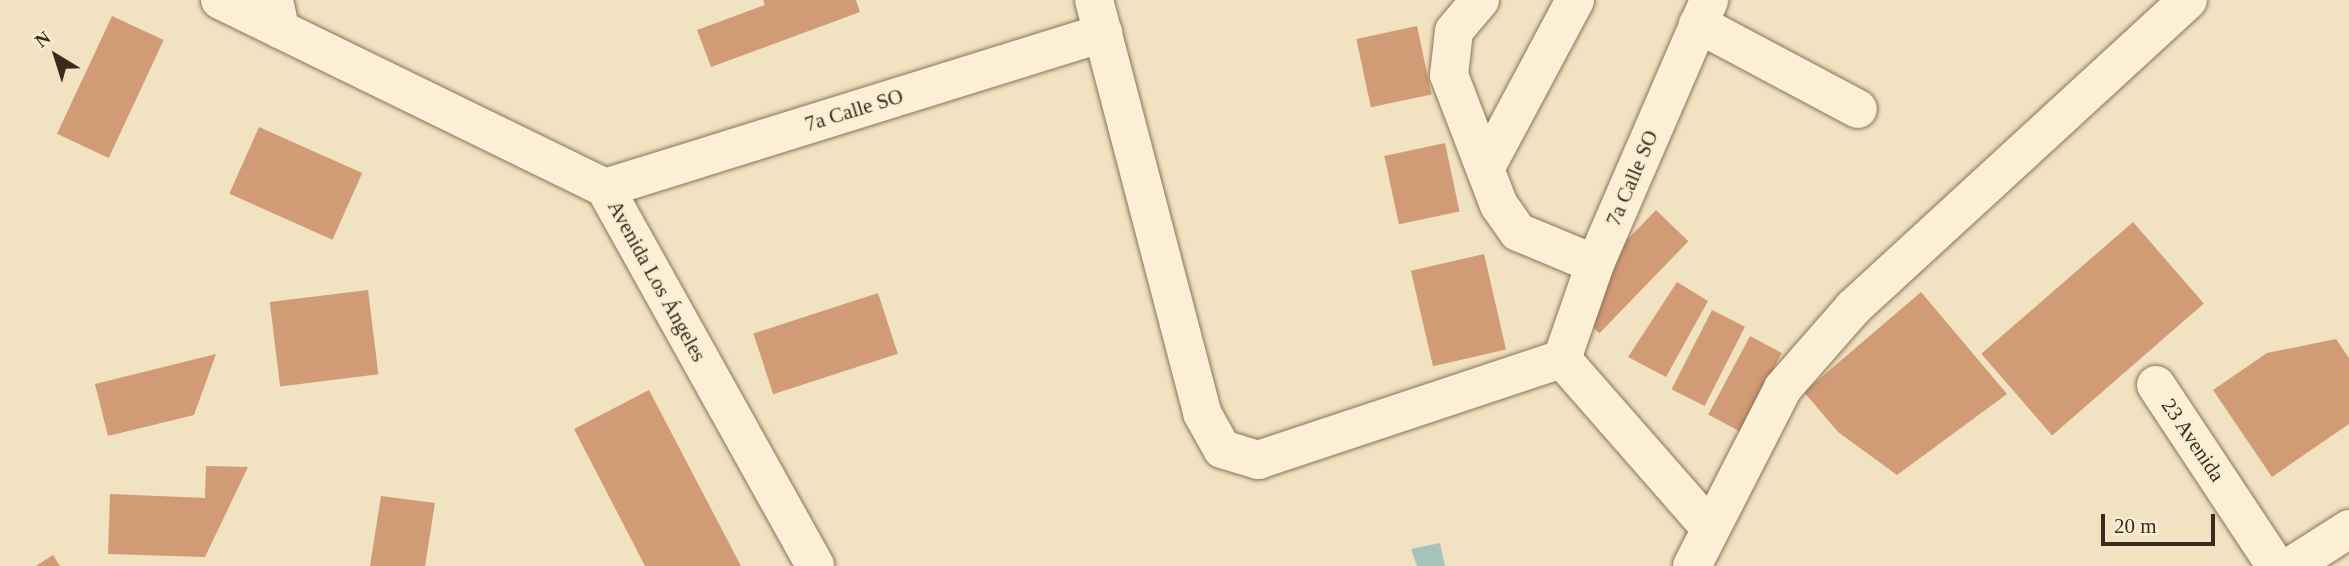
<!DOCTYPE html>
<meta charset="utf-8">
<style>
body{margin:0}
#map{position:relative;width:2349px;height:566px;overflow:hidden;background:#f1e2c2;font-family:"Times New Roman",serif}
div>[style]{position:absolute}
.water>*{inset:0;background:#a5c3ba}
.building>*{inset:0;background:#d19b75;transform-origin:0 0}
.roads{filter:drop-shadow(0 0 2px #8c7358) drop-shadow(0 0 2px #8c7358)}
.street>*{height:38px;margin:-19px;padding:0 19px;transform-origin:19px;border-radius:19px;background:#fbf0d6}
.secondary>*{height:38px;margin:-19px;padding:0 19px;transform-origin:19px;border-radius:19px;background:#fbf0d6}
span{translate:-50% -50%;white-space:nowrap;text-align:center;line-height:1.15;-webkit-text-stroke:5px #f8edd2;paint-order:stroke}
.street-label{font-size:21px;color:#3b2b1d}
.north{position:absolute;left:21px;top:21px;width:70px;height:70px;-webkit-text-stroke:5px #f8edd2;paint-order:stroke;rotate:322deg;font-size:19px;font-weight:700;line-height:28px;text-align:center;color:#3b2b1d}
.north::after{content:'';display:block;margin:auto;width:24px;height:32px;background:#3b2b1d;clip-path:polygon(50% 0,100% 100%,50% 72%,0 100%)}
.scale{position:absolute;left:2101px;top:514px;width:114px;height:32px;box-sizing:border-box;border:4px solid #3b2b1d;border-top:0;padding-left:9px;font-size:21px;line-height:24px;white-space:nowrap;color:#3b2b1d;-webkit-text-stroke:5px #f8edd2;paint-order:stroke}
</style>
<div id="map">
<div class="water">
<div style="clip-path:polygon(1440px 543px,1445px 566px,1417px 566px,1411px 549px)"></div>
</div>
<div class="building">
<div style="clip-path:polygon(763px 0,856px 0,860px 12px,711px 67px,697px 30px,765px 5px)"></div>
<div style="left:112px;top:16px;width:57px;height:130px;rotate:25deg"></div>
<div style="left:1417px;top:26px;width:70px;height:62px;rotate:78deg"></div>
<div style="left:259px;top:127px;width:113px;height:73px;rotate:24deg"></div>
<div style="left:1445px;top:143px;width:70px;height:62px;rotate:78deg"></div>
<div style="left:1656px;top:210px;width:45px;height:128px;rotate:44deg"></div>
<div style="left:2133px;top:222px;width:108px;height:201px;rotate:49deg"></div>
<div style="left:1484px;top:254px;width:98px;height:75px;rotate:77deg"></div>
<div style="clip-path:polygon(1677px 282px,1708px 301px,1666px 377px,1628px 357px)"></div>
<div style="left:368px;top:290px;width:85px;height:99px;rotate:83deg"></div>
<div style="clip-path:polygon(1921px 292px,2007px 394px,1897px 475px,1838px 432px,1804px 392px)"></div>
<div style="left:878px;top:293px;width:64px;height:131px;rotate:72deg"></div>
<div style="left:1712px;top:310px;width:37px;height:89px;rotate:27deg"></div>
<div style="left:1750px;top:336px;width:36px;height:89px;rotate:28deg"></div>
<div style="clip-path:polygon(2336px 339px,2349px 358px,2349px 424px,2272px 477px,2213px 390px,2267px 353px)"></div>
<div style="clip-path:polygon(216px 354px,194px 415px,108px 436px,95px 384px)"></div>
<div style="clip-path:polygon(649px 390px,741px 566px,645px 566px,574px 429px)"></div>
<div style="clip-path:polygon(206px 466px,248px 467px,205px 557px,108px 554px,110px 494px,205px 498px)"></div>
<div style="clip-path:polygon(381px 496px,435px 503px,425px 566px,370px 566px)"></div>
<div style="clip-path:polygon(53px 555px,60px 566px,36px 566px)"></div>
</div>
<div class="roads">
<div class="street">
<div style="left:274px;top:0;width:30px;rotate:78deg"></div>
<div style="left:1094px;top:0;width:427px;rotate:75.3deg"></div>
<div style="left:1202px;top:413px;width:41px;rotate:60.9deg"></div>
<div style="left:1222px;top:449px;width:38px;rotate:17deg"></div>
<div style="left:1258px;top:460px;width:320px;rotate:-18.4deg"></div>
<div style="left:1562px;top:359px;width:225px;rotate:48.8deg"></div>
<div style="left:1480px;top:0;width:40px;rotate:130deg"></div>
<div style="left:1454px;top:31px;width:44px;rotate:96.5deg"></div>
<div style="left:1449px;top:75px;width:139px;rotate:69deg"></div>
<div style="left:1499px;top:205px;width:33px;rotate:55deg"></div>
<div style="left:1518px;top:232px;width:83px;rotate:22.6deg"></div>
<div style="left:1698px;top:24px;width:181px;rotate:28deg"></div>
<div style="left:1486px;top:167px;width:189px;rotate:-61.9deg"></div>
<div style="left:605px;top:188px;width:522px;rotate:-17.29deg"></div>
<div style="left:1562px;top:359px;width:101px;rotate:-70.8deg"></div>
<div style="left:1595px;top:264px;width:288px;rotate:-66.6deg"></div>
<div style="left:2156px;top:385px;width:217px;rotate:56.5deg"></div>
<div style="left:1692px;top:566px;width:200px;rotate:-62.9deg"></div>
<div style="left:1783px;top:388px;width:106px;rotate:-48.8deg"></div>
<div style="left:1853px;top:308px;width:455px;rotate:-42.6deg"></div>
<div style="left:2291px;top:566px;width:69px;rotate:-32.5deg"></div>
</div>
<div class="secondary">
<div style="left:220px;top:0;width:428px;rotate:26deg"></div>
<div style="left:605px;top:188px;width:432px;rotate:60.9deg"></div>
</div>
</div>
<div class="street-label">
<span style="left:854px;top:110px;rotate:-17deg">7a Calle SO</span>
<span style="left:1632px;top:178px;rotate:-67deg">7a Calle SO</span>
<span style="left:657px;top:281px;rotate:61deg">Avenida Los Ángeles</span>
<span style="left:2193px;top:440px;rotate:56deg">23 Avenida</span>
</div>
<div class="north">N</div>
<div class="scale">20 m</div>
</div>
